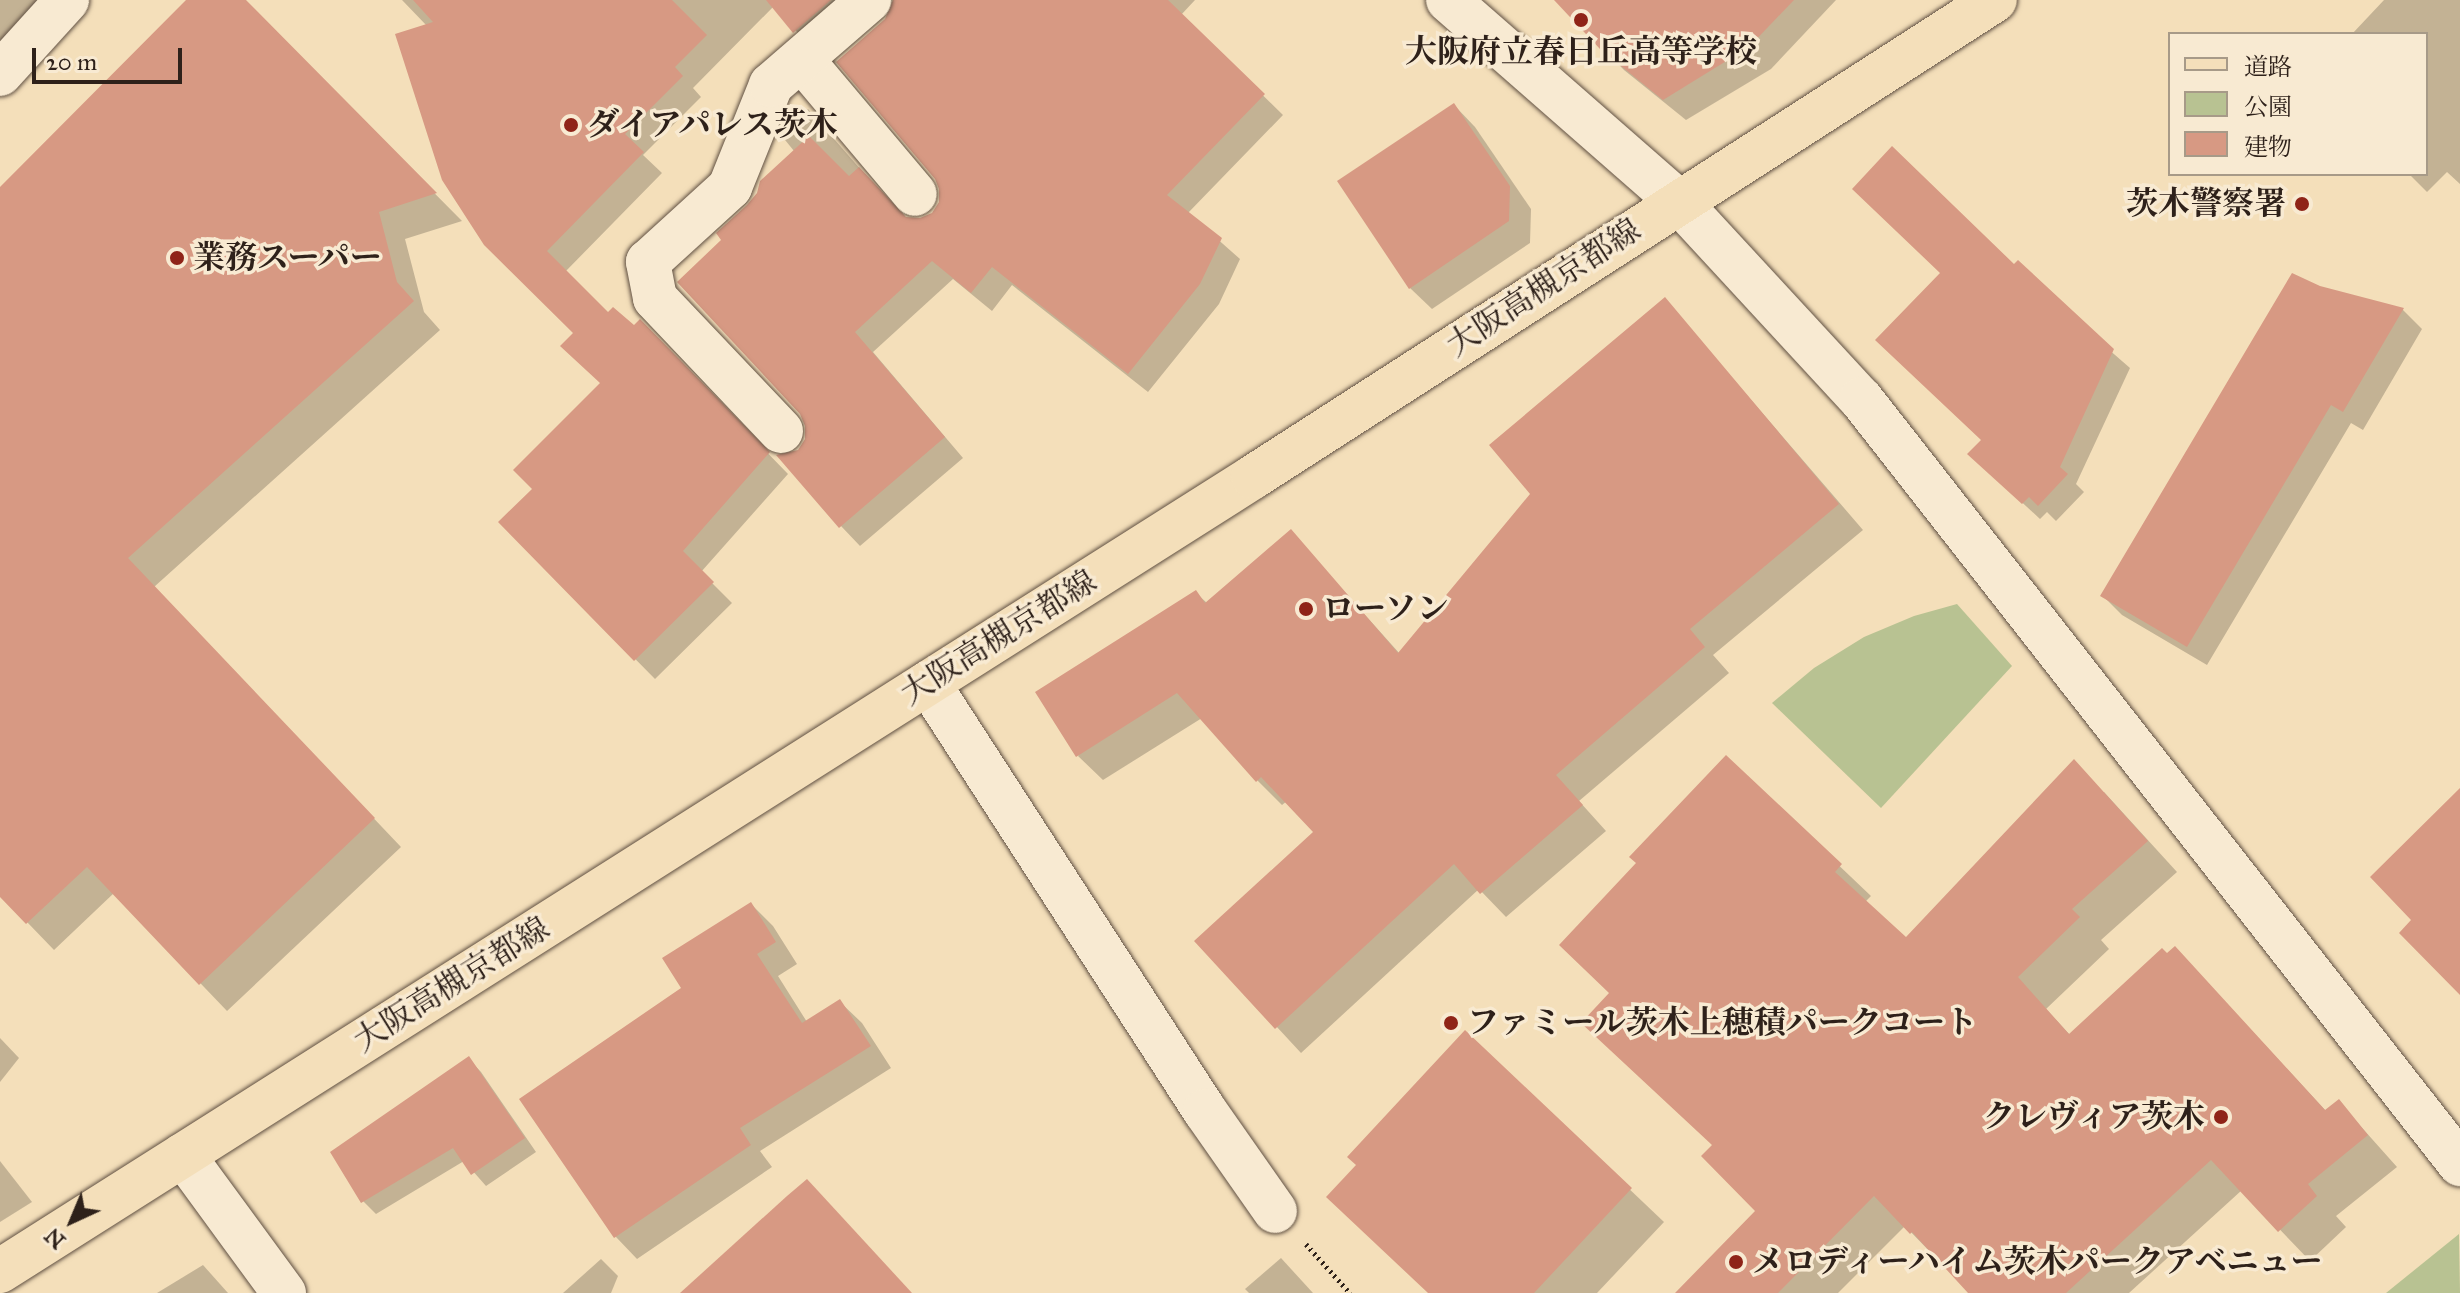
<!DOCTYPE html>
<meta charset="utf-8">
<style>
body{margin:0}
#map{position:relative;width:2460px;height:1293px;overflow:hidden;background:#f4dfba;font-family:"IM FELL Great Primer","Noto Serif JP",serif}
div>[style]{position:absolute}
.green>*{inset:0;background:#b8c292}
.shadow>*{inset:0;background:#0003}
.building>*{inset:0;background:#d79983}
.path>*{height:5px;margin-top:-2.5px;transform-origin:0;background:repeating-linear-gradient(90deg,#2e211a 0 2px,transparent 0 6px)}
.roads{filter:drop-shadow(0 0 2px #605042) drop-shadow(0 0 2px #605042)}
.minor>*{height:44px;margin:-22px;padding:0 22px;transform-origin:22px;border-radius:22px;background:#f8ead2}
.tertiary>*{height:44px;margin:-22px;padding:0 22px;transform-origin:22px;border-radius:22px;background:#f8ead2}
.primary>*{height:44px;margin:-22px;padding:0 22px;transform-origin:22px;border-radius:22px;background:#f4dfba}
.dots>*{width:22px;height:22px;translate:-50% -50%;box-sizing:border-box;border:4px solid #f8ead2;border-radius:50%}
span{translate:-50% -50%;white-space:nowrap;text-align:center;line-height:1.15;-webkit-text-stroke:7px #f8ead2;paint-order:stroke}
.poi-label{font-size:32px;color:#2e211a;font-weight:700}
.left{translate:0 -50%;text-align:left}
.right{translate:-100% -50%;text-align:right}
.street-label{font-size:32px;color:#2e211a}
.legend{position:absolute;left:2168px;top:32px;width:260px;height:144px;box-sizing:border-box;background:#f8ead2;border:2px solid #a79a88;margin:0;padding:10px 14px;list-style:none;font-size:24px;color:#2e211a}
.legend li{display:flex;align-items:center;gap:16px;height:40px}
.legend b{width:40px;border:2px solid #a79a88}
.north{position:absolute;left:32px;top:1181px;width:80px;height:80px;-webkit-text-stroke:6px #f8ead2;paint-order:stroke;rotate:224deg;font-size:22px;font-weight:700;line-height:32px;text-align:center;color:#2e211a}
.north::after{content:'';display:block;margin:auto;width:28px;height:36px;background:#2e211a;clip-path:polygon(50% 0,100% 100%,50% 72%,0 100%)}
.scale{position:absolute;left:32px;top:48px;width:150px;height:36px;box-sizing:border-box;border:4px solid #2e211a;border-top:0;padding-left:10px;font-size:24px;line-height:28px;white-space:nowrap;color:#2e211a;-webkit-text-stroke:6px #f8ead2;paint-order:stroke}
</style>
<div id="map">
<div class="green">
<div style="clip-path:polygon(1957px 604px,2012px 666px,1881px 808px,1772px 703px,1814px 668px,1864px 637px,1914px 616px)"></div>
<div style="clip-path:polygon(2459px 1234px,2460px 1293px,2386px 1293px)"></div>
</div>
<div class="shadow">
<div style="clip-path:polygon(0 0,70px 0,0 88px)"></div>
<div style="clip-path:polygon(189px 0,243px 0,462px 221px,405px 239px,424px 312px,440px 330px,154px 587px,401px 847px,227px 1011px,114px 893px,54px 950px,0 894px,0 190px)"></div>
<div style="clip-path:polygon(402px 0,873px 0,814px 51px,774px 6px,693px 88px,701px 97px,643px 155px,662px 173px,565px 272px,608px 315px,634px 328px,640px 322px,788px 474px,701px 572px,732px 603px,655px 679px,500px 522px,534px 489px,602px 384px,427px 26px)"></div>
<div style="clip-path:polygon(895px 0,1195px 0,1181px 15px,1283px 115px,1188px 213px,1240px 259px,1219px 304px,1148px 392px,1012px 285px,992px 311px,953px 279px,873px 352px,963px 458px,860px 546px,841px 526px,799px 451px,807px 440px,807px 426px,724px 240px,794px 151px,781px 135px,808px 109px,902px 217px,921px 220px,932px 215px,940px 204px,942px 190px,887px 20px)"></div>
<div style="clip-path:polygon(1556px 0,1836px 0,1771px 69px,1686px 120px,1624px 70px)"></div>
<div style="clip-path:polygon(2384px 0,2460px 0,2460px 184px,2447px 172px,2427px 192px,2409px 174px,2426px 174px,2426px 34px,2352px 34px)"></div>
<div style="clip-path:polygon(1454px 105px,1475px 127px,1531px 209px,1530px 243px,1432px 309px,1410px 288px)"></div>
<div style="clip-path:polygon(2014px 267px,2130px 368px,2076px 484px,2084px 492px,2056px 521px,2047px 512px,2040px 519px,1987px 470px,1983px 440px)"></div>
<div style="clip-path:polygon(2319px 288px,2403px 310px,2422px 329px,2363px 430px,2351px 423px,2207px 665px,2122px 615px,2103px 596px)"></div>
<div style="clip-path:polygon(1665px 300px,1863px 530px,1713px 655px,1729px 673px,1579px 801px,1606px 831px,1506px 917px,1479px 889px,1301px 1053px,1197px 941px,1316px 832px,1287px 801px,1282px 805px,1257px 780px,1202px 718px,1103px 780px,1078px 756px,1196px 593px,1207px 603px,1291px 532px,1400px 654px,1533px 494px)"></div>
<div style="clip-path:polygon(1726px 758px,1871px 896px,1865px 902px,1906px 940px,2104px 792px,2177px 872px,2101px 940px,2109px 949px,2046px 1009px,2070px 1035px,2175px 948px,2326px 1111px,2339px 1102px,2397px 1167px,2336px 1216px,2346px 1227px,2310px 1261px,2242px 1190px,2129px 1293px,1970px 1293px,1905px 1226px,1838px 1293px,1678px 1293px,1758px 1211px,1611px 994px,1638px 863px)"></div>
<div style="clip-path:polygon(751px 904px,773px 926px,797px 964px,778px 976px,807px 1022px,840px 1002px,862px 1023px,891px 1068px,760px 1151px,772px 1167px,637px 1259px,616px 1237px,522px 1099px,684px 989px)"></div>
<div style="clip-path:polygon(1465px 1033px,1664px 1222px,1597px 1293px,1429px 1293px,1358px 1165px)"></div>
<div style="clip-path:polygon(0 1038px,19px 1058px,0 1082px)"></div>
<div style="clip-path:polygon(469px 1059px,481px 1072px,536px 1152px,486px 1186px,464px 1161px,376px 1214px,363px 1201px)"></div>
<div style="clip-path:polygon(0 1161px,32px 1202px,0 1222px)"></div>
<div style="clip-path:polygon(1281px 1258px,1313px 1293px,1249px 1293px,1245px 1289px)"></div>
<div style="clip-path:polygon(601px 1259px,618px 1276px,611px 1293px,563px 1293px)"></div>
<div style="clip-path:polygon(203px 1265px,228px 1293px,157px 1293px)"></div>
</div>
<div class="building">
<div style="clip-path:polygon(186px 0,246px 0,437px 193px,379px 212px,397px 282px,414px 301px,128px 558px,375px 818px,199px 985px,87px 867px,26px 924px,0 897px,0 187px)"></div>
<div style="clip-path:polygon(413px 0,672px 0,707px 35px,675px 67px,683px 76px,625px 134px,644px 152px,547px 251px,608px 312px,613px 307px,634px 325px,640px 319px,770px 452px,683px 551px,714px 582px,634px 661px,498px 522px,532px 489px,513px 470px,600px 383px,560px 346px,573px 333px,484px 245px,442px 180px,395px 34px,433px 22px)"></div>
<div style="clip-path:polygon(766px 0,831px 0,793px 33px)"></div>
<div style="clip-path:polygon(893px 0,1168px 0,1265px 94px,1167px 195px,1222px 238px,1200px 284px,1128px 374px,992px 267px,971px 293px,932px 261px,855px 332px,945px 437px,839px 528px,776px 455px,798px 450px,805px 439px,805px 426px,800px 414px,677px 282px,721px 240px,716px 233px,747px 205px,757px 193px,760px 181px,809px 136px,849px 176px,859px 167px,906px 217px,920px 218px,932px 213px,939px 202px,939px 189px,935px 179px,836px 62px,885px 19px)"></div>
<div style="clip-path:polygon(1554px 0,1794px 0,1749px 47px,1663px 100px,1600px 49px)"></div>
<div style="clip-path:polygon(1454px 103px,1510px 186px,1509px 221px,1409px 289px,1337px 181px)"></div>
<div style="clip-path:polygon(1892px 146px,2014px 264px,2018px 260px,2114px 349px,2060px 467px,2068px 474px,2038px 506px,2029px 497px,2022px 504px,1967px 454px,1981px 440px,1875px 340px,1940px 273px,1852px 189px)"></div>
<div style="clip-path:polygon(2292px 273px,2320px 286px,2404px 308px,2343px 412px,2331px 405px,2187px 647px,2100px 596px)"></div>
<div style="clip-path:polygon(1665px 297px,1839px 504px,1690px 629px,1705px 647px,1556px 775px,1583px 805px,1480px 894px,1454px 864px,1275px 1029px,1194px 941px,1313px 832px,1261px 777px,1256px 782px,1177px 693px,1076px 757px,1035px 692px,1196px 590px,1205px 603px,1291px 529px,1398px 653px,1530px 494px,1489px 445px)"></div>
<div style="clip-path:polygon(1726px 755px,1842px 864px,1835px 872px,1906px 937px,2074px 759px,2148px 841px,2072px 909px,2080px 917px,2018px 977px,2069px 1034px,2162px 948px,2167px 953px,2175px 946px,2325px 1110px,2339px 1099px,2368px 1135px,2308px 1184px,2317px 1196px,2278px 1232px,2211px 1160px,2066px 1293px,1968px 1293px,1912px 1232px,1910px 1234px,1874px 1196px,1778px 1293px,1675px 1293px,1755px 1211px,1701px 1156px,1712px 1145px,1581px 1023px,1609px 993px,1559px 945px,1636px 863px,1629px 857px)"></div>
<div style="clip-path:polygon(2460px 788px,2460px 995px,2399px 933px,2411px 920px,2370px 877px)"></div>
<div style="clip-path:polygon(751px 902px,776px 942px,757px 954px,802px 1023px,840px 999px,871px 1046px,740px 1128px,751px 1145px,614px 1238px,519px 1099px,681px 988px,662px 958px)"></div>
<div style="clip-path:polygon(1465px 1030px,1632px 1188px,1534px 1293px,1428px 1293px,1326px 1197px,1356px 1165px,1347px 1157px)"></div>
<div style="clip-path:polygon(469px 1056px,525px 1138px,471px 1175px,453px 1148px,361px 1203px,330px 1152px)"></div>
<div style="clip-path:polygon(807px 1179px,912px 1293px,680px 1293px,787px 1196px)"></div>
</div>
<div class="path">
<div style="left:1306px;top:1244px;width:66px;rotate:48.1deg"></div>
</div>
<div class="roads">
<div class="minor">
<div style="left:802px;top:60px;width:175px;rotate:49.9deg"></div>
<div style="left:0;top:74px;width:100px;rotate:-47.8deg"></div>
<div style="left:781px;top:431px;width:183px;rotate:-133.5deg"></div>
<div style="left:655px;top:298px;width:37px;rotate:-101deg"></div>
<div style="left:648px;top:262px;width:111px;rotate:-42.4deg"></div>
<div style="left:730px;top:187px;width:110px;rotate:-68.1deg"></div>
<div style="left:771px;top:85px;width:130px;rotate:-40.9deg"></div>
<div style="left:928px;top:683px;width:510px;rotate:57.09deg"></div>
<div style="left:1205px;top:1111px;width:122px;rotate:55deg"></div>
<div style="left:183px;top:1155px;width:171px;rotate:53.8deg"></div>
</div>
<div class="tertiary">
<div style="left:1448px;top:0;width:305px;rotate:41.2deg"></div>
<div style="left:1678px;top:201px;width:270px;rotate:47.3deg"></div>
<div style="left:1861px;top:399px;width:972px;rotate:51.94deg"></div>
</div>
<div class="primary">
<div style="left:0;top:1271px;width:1483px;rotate:-32.36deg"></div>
<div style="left:1253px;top:477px;width:882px;rotate:-32.74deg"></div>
</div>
</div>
<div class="dots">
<div style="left:1581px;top:20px;background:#8f2418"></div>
<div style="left:571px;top:125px;background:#8f2418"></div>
<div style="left:2302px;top:204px;background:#8f2418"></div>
<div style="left:177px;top:258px;background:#8f2418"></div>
<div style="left:1306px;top:609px;background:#8f2418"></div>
<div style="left:1451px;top:1023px;background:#8f2418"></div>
<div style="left:2221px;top:1117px;background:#8f2418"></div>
<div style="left:1736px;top:1262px;background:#8f2418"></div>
</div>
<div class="poi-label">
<span style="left:1581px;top:52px">大阪府立春日丘高等学校</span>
<span class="left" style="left:587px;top:125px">ダイアパレス茨木</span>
<span class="right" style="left:2286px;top:204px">茨木警察署</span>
<span class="left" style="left:193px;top:258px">業務スーパー</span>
<span class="left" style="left:1322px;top:609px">ローソン</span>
<span class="left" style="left:1467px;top:1023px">ファミール茨木上穂積パークコート</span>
<span class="right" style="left:2205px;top:1117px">クレヴィア茨木</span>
<span class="left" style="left:1752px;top:1262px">メロディーハイム茨木パークアベニュー</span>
</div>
<div class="street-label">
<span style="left:1544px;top:288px;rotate:-33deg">大阪高槻京都線</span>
<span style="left:999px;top:638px;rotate:-32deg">大阪高槻京都線</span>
<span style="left:452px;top:985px;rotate:-32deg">大阪高槻京都線</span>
</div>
<ul class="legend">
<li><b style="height:10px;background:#f4dfba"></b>道路</li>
<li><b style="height:22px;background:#b8c292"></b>公園</li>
<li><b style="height:22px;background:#d79983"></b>建物</li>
</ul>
<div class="north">N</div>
<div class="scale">20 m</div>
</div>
